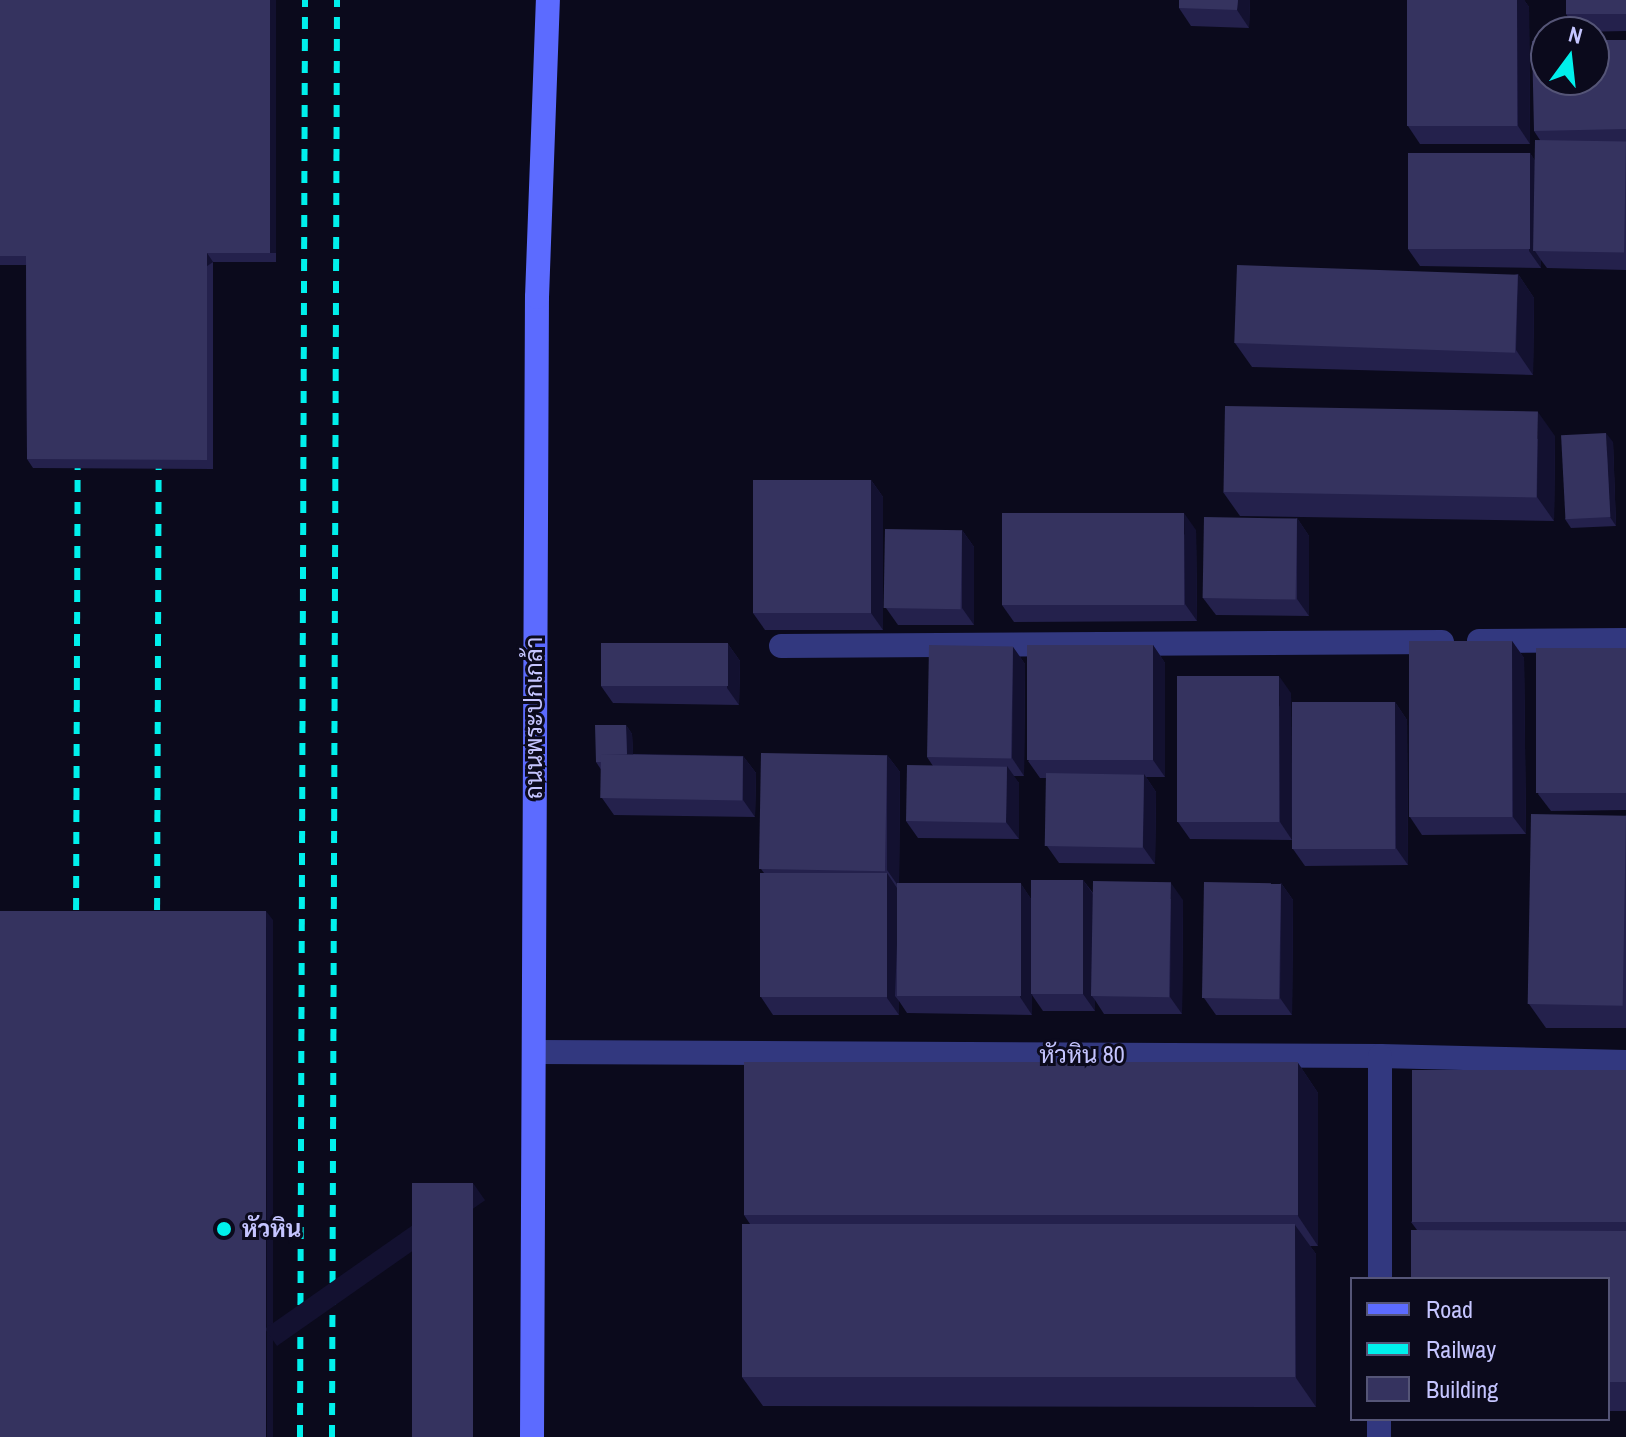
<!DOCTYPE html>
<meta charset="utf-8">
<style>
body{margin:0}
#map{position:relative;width:1626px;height:1437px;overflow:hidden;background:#0b0a1c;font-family:"Archivo Narrow",Sarabun,sans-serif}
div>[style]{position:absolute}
.street>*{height:24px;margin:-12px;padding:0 12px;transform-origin:12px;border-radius:12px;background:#32387f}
.secondary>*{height:24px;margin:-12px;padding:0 12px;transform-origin:12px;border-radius:12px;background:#5c6bff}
.rail>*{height:6px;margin-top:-3px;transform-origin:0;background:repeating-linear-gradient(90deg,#00f0ec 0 12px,transparent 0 22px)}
.wall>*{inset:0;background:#24214c}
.shaded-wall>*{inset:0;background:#131130;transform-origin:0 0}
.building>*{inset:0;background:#35335f;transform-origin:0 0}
.dots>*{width:22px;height:22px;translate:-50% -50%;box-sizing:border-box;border:4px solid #0b0a1c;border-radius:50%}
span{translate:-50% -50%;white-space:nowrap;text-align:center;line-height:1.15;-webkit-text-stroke:6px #0b0a1c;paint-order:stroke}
.street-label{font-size:24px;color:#c5c5ff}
.poi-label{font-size:24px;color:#c5c5ff;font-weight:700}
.left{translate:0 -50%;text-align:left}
.legend{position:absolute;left:1350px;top:1277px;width:260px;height:144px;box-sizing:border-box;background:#0b0a1c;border:2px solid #557;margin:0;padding:10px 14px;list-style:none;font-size:24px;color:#c5c5ff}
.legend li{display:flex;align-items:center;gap:16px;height:40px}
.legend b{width:40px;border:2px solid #557}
.north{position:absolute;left:1530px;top:16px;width:80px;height:80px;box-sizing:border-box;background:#0b0a1c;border:2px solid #557;border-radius:50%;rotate:15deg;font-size:22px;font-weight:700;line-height:32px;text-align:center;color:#c5c5ff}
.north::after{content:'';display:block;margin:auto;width:28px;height:36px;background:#00f0ec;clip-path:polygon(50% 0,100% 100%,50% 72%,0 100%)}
</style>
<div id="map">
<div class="street">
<div style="left:1479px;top:641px;width:147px;rotate:-0.4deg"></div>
<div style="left:781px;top:646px;width:661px;rotate:-0.35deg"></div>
<div style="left:537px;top:1052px;width:843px;rotate:0.27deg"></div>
<div style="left:1380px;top:1056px;width:246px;rotate:1.4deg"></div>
<div style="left:1380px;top:1279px;width:223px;rotate:-90deg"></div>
<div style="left:1379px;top:1437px;width:18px;rotate:-90deg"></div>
</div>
<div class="secondary">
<div style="left:532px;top:1437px;width:1140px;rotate:-89.75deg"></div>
<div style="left:537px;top:297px;width:297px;rotate:-87.9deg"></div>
</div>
<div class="rail">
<div style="left:76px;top:932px;width:484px;rotate:-89.8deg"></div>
<div style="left:157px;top:932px;width:484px;rotate:-89.8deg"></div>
<div style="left:300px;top:1437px;width:1437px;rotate:-89.8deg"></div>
<div style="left:332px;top:1437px;width:1437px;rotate:-89.8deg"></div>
</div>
<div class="wall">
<div style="clip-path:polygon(0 0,276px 0,276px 262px,213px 262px,213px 469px,33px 468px,27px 459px,26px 265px,0 265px)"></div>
<div style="clip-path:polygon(1179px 0,1250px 0,1249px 28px,1191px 26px,1179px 8px)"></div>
<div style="clip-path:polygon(1407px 0,1524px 0,1529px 7px,1530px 144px,1420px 144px,1408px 126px)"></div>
<div style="clip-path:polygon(1626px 0,1626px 31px,1578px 32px,1566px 14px)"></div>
<div style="clip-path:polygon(1626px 40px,1626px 270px,1547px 268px,1541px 260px,1541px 268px,1420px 266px,1408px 249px,1530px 153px,1535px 161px,1540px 140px,1534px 131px)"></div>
<div style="clip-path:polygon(1518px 274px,1534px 298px,1533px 375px,1252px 367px,1235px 343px)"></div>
<div style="clip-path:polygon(1555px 436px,1554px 521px,1240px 516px,1223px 492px)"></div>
<div style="clip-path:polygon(1613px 442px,1616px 526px,1571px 528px,1565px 519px)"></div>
<div style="clip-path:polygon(871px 480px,883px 497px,883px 630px,765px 630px,753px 613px)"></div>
<div style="clip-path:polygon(1297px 518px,1309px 536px,1309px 616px,1216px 615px,1203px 598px)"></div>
<div style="clip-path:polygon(962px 530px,974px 547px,974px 625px,898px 625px,886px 608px)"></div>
<div style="clip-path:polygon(1196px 530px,1197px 621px,1014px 622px,1002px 605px)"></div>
<div style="clip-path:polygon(1512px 641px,1524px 658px,1526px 834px,1422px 835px,1410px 817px)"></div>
<div style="clip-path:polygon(728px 644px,740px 661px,739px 705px,613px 703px,601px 686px)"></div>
<div style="clip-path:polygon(1153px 645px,1165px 663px,1165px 777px,1146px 777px,1156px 792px,1155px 864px,1059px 863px,1047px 846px,1046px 778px,1040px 778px,1028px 761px)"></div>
<div style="clip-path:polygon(1013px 647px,1025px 664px,1024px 776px,1013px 776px,1019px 783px,1019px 839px,918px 838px,906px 821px,933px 766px,927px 757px)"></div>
<div style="clip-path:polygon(1626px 648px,1626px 810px,1551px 811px,1538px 794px)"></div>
<div style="clip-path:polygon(1291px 693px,1292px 840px,1190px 839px,1178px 822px)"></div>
<div style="clip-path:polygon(1395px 702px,1407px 720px,1408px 865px,1305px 866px,1293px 849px)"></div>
<div style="clip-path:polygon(626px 725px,632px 734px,633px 754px,743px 756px,756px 773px,755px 817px,614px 815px,602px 798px,602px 771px,596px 762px)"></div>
<div style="clip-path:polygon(887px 755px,900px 772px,899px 883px,1021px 884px,1031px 899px,1083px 880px,1093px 893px,1183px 900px,1182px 1014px,1104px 1014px,1095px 1000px,1095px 1011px,1043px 1011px,1032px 995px,1032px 1015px,907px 1013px,899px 1001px,899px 1015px,773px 1015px,761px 997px,764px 873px,761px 869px)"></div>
<div style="clip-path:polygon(1626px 815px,1626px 1028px,1546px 1028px,1529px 1004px)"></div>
<div style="clip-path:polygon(1281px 883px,1293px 900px,1292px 1015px,1216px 1015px,1204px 998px)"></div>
<div style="clip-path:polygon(1298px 1063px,1318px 1093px,1318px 1246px,1310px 1246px,1316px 1254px,1316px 1407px,763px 1406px,742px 1377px,750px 1224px,744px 1215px)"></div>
<div style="clip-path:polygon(1626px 1070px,1626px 1411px,1608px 1411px,1608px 1279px,1417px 1230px,1411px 1222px)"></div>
</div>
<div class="shaded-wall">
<div style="left:270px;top:0;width:6px;height:253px"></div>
<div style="clip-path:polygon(1238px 0,1250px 0,1249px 28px,1237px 10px)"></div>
<div style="clip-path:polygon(1517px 0,1524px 0,1529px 7px,1530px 144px,1518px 126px)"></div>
<div style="clip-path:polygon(1530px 153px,1542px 171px,1535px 251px,1541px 260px,1541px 268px,1529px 251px)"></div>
<div style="left:207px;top:253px;width:11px;height:207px;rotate:56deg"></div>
<div style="clip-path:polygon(1518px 274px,1534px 298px,1533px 375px,1516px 350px)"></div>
<div style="clip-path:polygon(1538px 412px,1555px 436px,1554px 521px,1537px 497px)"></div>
<div style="clip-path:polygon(1606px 433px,1613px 442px,1616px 526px,1610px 517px)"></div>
<div style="clip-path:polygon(871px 480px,883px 497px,883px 630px,871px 613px)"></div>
<div style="clip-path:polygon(1184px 513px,1196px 530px,1197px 621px,1185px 604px)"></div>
<div style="clip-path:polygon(1297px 518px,1309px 536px,1309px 616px,1297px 599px)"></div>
<div style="clip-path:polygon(962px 530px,974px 547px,974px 625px,962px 608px)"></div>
<div style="clip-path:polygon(1512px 641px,1524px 658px,1526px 834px,1513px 817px)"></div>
<div style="clip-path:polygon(728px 644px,740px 661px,739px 705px,727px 688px)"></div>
<div style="clip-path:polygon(1153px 645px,1165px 663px,1165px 777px,1153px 760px)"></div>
<div style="clip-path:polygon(1013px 647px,1025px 664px,1024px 776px,1012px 758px)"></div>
<div style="clip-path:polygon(1279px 676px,1291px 693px,1292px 840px,1280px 822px)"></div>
<div style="clip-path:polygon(1395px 702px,1407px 720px,1408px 865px,1396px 848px)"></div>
<div style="clip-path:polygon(626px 725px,632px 734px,634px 771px,627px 762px)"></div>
<div style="clip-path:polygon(887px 755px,900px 772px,899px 887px,887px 870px)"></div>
<div style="clip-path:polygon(743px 756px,756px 773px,755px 817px,743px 800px)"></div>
<div style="clip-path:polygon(1007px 766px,1019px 783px,1019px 839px,1006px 822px)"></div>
<div style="clip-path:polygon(1144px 774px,1156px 792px,1155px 864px,1143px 847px)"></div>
<div style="clip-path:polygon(887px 873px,899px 891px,895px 996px,899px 1001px,899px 1015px,887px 998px)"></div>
<div style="clip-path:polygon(1083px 880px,1095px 897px,1092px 996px,1095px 1000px,1095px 1011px,1083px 994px)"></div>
<div style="clip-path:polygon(1171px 883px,1183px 900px,1182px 1014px,1170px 997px)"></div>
<div style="clip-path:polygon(1281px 883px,1293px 900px,1292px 1015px,1280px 998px)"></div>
<div style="clip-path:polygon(1021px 884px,1033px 902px,1032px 1015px,1020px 997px)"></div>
<div style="clip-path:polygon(266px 911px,273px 920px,273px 1437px,267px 1437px)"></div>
<div style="clip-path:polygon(1298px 1063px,1318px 1093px,1318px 1246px,1298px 1216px)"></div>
<div style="left:473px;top:1183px;width:21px;height:254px;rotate:55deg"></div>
<div style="clip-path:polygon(1295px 1225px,1316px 1254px,1316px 1407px,1296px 1378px)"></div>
</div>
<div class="building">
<div style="clip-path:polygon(0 0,270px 0,270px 253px,207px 253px,207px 460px,27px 459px,26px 256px,0 256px)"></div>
<div style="clip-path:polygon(1179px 0,1238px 0,1237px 10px,1179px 8px)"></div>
<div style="left:1407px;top:0;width:110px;height:126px"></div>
<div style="left:1566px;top:0;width:60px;height:14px"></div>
<div style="clip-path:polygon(1546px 40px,1546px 80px,1594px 80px,1594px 40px,1626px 40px,1626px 129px,1534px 131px,1532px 41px)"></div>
<div style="left:1535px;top:140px;width:91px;height:111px;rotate:1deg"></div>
<div style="left:1408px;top:153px;width:122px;height:96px"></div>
<div style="left:1237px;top:265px;width:281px;height:78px;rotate:2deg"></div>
<div style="left:1225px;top:406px;width:313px;height:86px;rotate:1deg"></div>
<div style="left:1606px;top:433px;width:84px;height:45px;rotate:87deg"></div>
<div style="left:753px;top:480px;width:118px;height:133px"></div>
<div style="left:1002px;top:513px;width:182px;height:92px"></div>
<div style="left:1204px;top:517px;width:93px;height:81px;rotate:1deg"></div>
<div style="left:885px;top:529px;width:77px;height:79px;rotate:1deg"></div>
<div style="left:1409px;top:641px;width:103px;height:176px"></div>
<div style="left:601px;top:643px;width:127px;height:43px"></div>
<div style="left:929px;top:645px;width:84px;height:112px;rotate:1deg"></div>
<div style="left:1153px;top:645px;width:115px;height:126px;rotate:90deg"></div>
<div style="left:1626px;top:648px;width:145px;height:90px;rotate:90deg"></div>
<div style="left:1279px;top:676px;width:146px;height:102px;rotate:90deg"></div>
<div style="left:1292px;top:702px;width:103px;height:147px"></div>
<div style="clip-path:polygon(595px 725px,626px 725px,627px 754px,601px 754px,601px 762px,596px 762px)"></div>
<div style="left:761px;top:753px;width:126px;height:116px;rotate:1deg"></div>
<div style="left:601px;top:754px;width:142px;height:44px;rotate:1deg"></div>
<div style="left:907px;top:765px;width:100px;height:56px;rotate:1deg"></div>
<div style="left:1046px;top:773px;width:98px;height:73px;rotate:1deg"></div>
<div style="left:1531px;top:814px;width:95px;height:190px;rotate:1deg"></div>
<div style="left:760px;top:873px;width:127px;height:124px"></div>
<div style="left:1031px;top:880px;width:52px;height:114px"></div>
<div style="left:1093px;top:881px;width:78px;height:115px;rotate:1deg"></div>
<div style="left:1204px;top:882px;width:77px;height:116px;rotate:1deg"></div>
<div style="left:897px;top:883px;width:124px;height:113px"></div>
<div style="left:266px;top:911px;width:526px;height:266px;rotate:90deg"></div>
<div style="left:744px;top:1062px;width:554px;height:153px"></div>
<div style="left:1412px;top:1070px;width:214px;height:152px"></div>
<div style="left:412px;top:1183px;width:61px;height:254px"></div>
<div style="left:742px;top:1224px;width:553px;height:153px"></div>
<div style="clip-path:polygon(1411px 1230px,1626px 1231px,1626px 1382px,1608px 1382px,1608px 1279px,1411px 1279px)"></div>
</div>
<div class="dots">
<div style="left:224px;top:1229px;background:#00f0ec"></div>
</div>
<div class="street-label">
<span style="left:534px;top:718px;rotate:-90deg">ถนนพระปกเกล้า</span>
<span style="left:1082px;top:1055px">หัวหิน 80</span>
</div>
<div class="poi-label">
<span class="left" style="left:242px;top:1229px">หัวหิน</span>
</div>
<ul class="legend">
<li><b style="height:10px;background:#5c6bff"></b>Road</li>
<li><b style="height:10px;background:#00f0ec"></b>Railway</li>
<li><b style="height:22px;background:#35335f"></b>Building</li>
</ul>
<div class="north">N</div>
</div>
